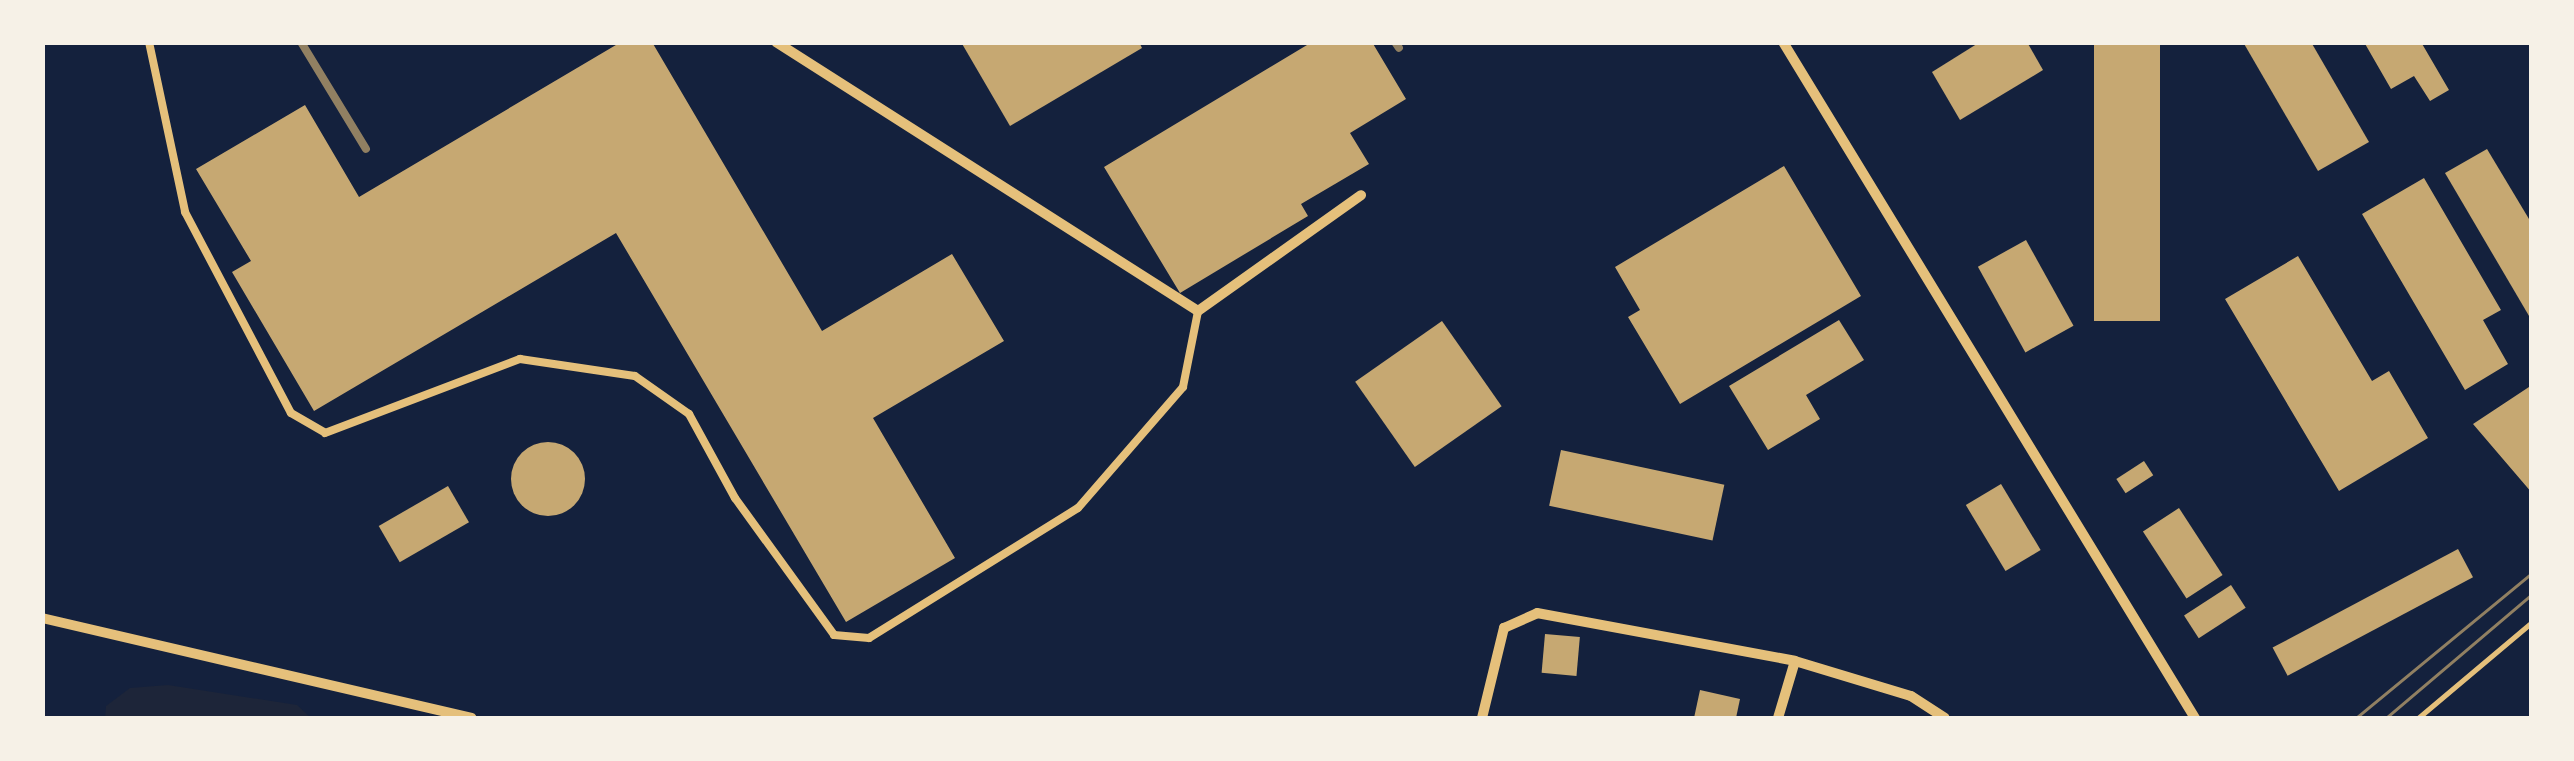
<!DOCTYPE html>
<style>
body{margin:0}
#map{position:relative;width:2574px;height:761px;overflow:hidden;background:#14213d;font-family:Mulish,sans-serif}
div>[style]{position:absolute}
.green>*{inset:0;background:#1d2539}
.building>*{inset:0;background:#c6a872;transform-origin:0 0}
.round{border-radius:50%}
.path>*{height:5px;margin:-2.5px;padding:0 2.5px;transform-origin:2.5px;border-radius:2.5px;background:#e5c07b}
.service>*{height:8px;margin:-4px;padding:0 4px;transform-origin:4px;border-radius:4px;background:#e5c07b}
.minor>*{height:10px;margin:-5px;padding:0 5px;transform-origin:5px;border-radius:5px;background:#e5c07b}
.tram>*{height:2.5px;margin:-1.25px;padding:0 1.25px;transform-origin:1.25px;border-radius:1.25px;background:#918062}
.rail>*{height:8px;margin:-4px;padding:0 4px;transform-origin:4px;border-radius:4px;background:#918062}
span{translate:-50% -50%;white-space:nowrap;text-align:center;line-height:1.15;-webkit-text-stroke:9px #f6f1e7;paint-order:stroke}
.frame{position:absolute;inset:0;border:45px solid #f6f1e7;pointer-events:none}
</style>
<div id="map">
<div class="green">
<div style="clip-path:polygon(168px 685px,297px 705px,311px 718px,105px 718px,106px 706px,130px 688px)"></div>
</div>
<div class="building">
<div style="clip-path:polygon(621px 42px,652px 42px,822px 331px,952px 254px,1004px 341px,873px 418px,955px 558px,846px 622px,616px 233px,314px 411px,232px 272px,251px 261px,196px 169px,305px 105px,359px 197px)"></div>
<div style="clip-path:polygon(961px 42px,1139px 42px,1142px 48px,1010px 126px)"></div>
<div style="clip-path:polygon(1312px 42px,1372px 42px,1406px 99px,1350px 133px,1369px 164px,1301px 204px,1308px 216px,1180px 293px,1104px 167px)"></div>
<div style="clip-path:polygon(1980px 42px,2027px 42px,2043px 70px,1960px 120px,1932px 72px)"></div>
<div style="left:2094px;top:42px;width:66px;height:279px"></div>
<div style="clip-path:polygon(2243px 42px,2311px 42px,2369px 142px,2318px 171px)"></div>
<div style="clip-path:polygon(2364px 42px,2421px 42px,2449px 90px,2430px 101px,2414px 76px,2391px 89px)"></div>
<div style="clip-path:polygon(2487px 149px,2532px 224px,2532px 321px,2445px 173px)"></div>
<div style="clip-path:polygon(1784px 166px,1861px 296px,1680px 404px,1628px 317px,1640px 310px,1615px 267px)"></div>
<div style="clip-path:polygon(2424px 178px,2501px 310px,2483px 320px,2508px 364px,2465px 390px,2362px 214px)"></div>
<div style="left:2026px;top:240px;width:98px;height:55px;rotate:61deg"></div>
<div style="clip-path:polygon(2298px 256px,2372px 381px,2389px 371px,2428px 438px,2339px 491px,2225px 299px)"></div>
<div style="clip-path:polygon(1839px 320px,1864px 360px,1806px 395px,1820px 419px,1768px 450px,1729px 386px)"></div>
<div style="left:1442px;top:321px;width:104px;height:106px;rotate:55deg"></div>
<div style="clip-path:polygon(2532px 385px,2529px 421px,2532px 493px,2473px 424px)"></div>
<div class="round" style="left:511px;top:442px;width:74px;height:74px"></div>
<div style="left:1561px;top:450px;width:167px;height:57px;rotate:12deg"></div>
<div style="left:2144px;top:461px;width:17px;height:33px;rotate:57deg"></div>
<div style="left:2001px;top:484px;width:77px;height:41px;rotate:59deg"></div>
<div style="left:448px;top:486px;width:42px;height:80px;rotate:60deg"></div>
<div style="left:2179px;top:508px;width:80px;height:43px;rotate:57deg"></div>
<div style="left:2458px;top:549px;width:32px;height:210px;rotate:62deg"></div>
<div style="left:2231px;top:585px;width:27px;height:56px;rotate:57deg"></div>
<div style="left:1545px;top:634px;width:35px;height:39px;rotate:5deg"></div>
<div style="clip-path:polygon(1700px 690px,1740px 699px,1736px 718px,1694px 718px)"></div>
</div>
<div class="path">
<div style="left:2418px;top:718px;width:149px;rotate:-40.1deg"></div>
</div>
<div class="service">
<div style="left:149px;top:42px;width:174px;rotate:78deg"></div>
<div style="left:185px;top:212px;width:227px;rotate:62.2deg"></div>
<div style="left:291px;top:413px;width:39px;rotate:30deg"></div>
<div style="left:325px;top:433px;width:209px;rotate:-20.8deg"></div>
<div style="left:520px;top:359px;width:116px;rotate:8.4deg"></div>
<div style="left:635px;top:376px;width:66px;rotate:35.1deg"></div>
<div style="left:689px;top:414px;width:96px;rotate:61.3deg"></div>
<div style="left:735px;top:498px;width:169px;rotate:54.1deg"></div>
<div style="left:834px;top:635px;width:35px;rotate:5deg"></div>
<div style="left:869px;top:638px;width:246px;rotate:-31.9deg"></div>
<div style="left:1078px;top:508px;width:160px;rotate:-49deg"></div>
<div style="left:1183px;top:387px;width:77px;rotate:-78.8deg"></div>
</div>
<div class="minor">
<div style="left:776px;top:42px;width:500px;rotate:32.52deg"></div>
<div style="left:1198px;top:311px;width:200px;rotate:-35.4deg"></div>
<div style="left:1783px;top:42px;width:792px;rotate:58.64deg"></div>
<div style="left:42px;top:618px;width:441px;rotate:13.1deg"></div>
<div style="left:1482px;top:718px;width:93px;rotate:-76.3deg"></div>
<div style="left:1504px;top:628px;width:36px;rotate:-24deg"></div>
<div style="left:1537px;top:613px;width:262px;rotate:10.5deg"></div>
<div style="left:1795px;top:661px;width:121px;rotate:16.8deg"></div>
<div style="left:1911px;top:696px;width:40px;rotate:32.9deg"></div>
<div style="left:1778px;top:718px;width:59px;rotate:-73.4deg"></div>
</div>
<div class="tram">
<div style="left:2356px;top:718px;width:228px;rotate:-39.5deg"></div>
<div style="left:2386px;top:718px;width:192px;rotate:-40.3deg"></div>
</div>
<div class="rail">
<div style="left:301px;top:42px;width:125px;rotate:58.7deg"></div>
<div style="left:1395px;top:42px;width:7px;rotate:56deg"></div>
</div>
<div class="frame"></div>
</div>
